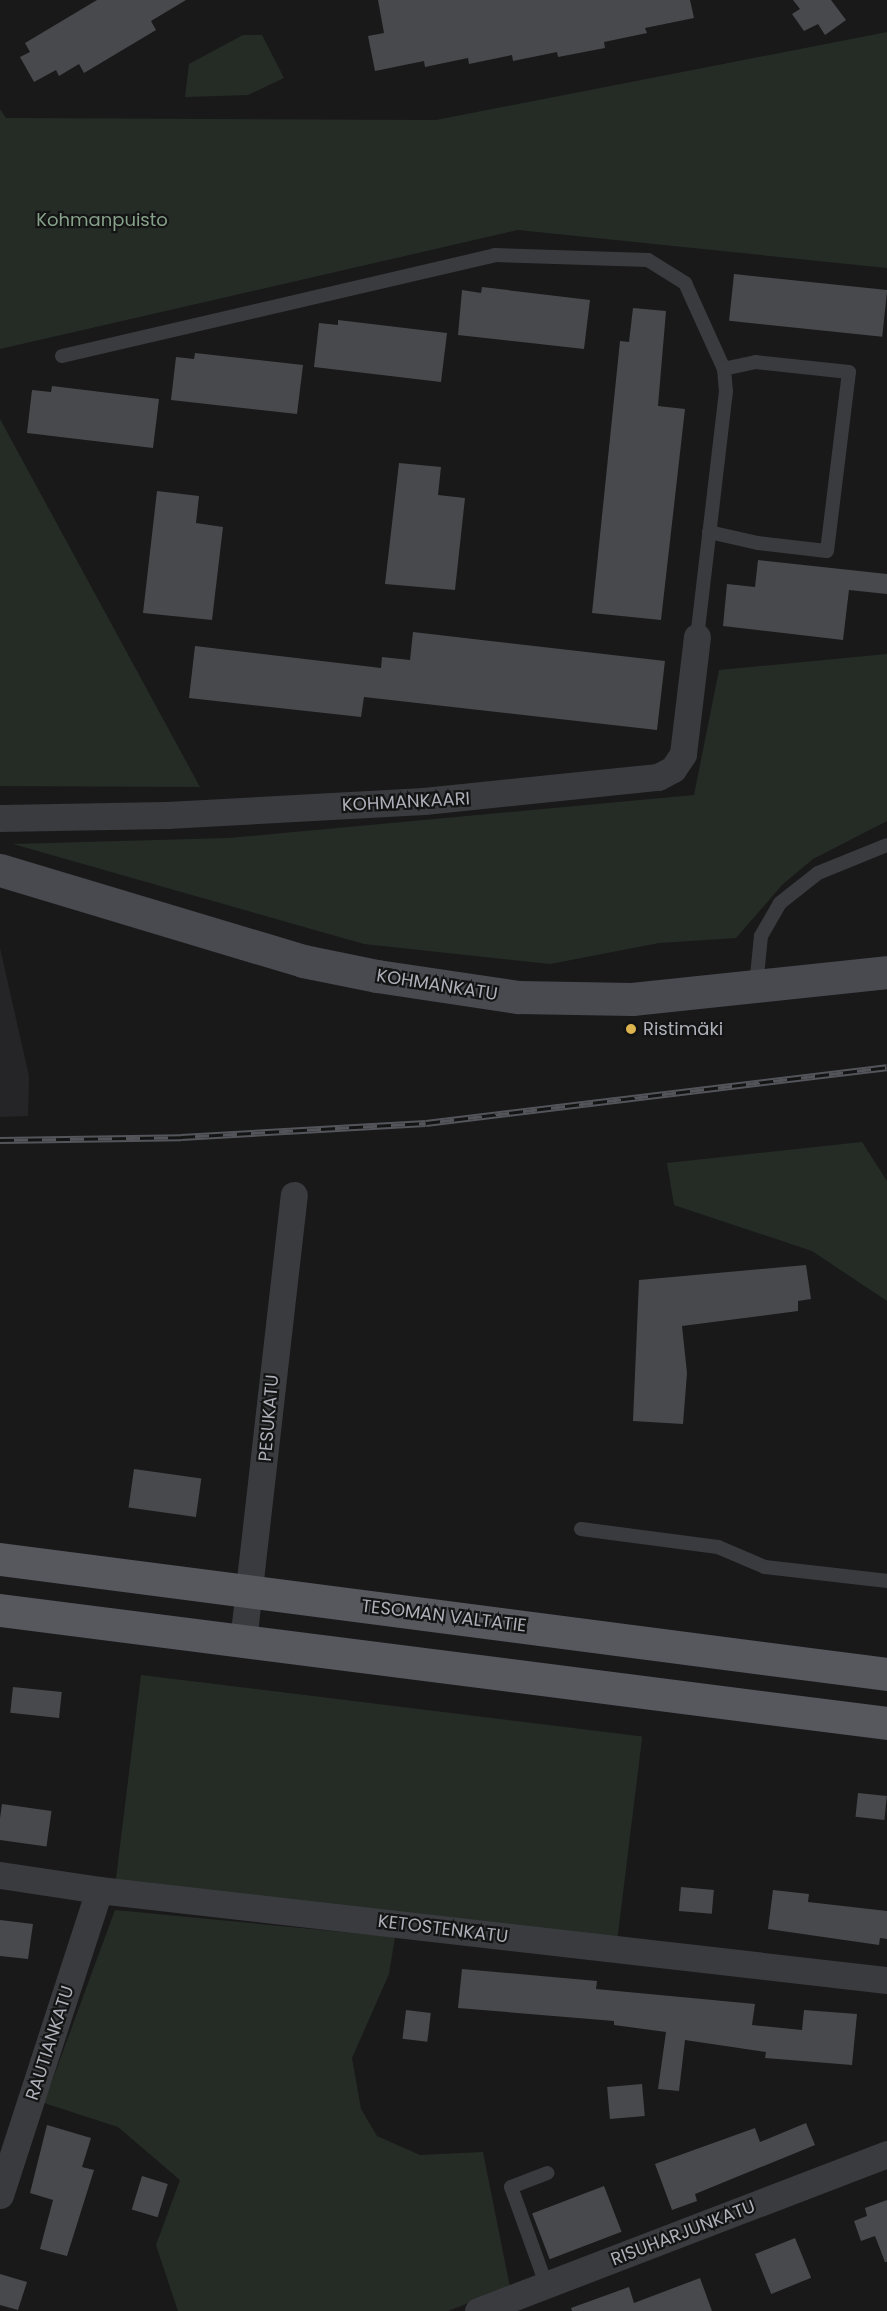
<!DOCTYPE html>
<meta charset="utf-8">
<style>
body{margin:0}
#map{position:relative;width:887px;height:2311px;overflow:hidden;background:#19191a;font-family:Poppins,sans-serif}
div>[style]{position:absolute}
.built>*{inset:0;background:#252527}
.green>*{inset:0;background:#252c26;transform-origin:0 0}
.building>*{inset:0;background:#48494c;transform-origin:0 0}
.lane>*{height:14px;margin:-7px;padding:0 7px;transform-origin:7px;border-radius:7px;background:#3a3b3f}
.street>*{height:27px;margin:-13.5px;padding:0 13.5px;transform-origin:13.5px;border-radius:13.5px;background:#3a3b3f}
.secondary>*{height:33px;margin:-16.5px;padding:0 16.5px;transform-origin:16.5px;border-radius:16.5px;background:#484a4f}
.primary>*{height:33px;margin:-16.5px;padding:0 16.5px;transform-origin:16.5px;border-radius:16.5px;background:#56585e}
.rail>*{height:7px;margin-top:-3.5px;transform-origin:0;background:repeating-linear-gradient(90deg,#141415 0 14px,#53555a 0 28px);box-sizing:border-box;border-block:2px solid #53555a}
.dots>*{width:16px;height:16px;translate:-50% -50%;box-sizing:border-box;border:3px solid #141415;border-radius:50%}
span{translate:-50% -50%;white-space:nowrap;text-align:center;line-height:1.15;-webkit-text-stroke:4.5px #141415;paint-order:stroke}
.park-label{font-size:18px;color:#86a189}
.street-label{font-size:18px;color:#adb0b8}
.poi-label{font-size:18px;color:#adb0b8}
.left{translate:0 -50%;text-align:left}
</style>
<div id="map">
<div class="built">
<div style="clip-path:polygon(0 948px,29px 1076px,28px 1116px,0 1117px)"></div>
</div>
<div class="green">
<div style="clip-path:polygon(887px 32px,887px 268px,518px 230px,0 349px,0 109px,6px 118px,436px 120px)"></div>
<div style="clip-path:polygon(243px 35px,262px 35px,284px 78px,248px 95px,185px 97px,189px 64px)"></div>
<div style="clip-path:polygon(0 419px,200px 787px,0 786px)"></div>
<div style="clip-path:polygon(887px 654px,887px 821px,813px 859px,783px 884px,736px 938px,659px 943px,550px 964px,364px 944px,13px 844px,229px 838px,694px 795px,719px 670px)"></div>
<div style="clip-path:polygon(862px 1142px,887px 1181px,887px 1301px,812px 1251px,674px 1205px,667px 1163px)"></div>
<div style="left:141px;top:1675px;width:505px;height:207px;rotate:7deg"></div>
<div style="clip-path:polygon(115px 1910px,395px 1937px,389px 1974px,352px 2058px,361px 2109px,377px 2136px,420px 2155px,483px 2152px,510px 2287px,448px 2311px,178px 2311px,156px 2245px,180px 2180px,118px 2127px,44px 2103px)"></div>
</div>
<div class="building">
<div style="clip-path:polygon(97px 0,186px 0,151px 21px,156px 30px,84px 73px,79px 64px,59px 76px,56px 70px,34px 82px,20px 57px,30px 52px,25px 43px)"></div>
<div style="clip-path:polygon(378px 0,690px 0,694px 18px,645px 28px,647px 33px,604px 42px,605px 48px,558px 57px,557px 52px,513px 61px,512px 55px,469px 64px,468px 58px,425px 67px,424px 61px,375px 71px,368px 36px,384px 33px)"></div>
<div style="clip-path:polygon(793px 0,831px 0,846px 20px,825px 35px,818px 24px,804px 31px,792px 14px,800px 9px)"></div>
<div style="left:734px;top:274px;width:154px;height:47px;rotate:6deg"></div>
<div style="clip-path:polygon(482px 287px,590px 300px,584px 349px,458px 335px,462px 290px,481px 293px)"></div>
<div style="clip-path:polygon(633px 308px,666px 311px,658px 406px,685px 409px,661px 620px,592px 613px,620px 341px,629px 342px)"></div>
<div style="clip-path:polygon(338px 320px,447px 333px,441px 382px,314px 367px,319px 323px,338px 325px)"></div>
<div style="clip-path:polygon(195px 353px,303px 365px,297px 414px,171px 400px,176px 357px,194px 359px)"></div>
<div style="clip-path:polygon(52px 386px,159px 399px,153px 448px,27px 433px,32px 390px,51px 392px)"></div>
<div style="clip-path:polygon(399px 463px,441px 467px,438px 495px,465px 498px,455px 590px,385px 584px)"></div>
<div style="clip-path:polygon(157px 491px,199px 496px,196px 523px,223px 527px,212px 620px,143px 613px)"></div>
<div style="clip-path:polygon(758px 560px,887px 574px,887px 594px,849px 590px,843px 640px,723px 626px,727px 584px,755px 587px)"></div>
<div style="clip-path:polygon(413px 632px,665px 661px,657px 730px,364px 697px,361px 717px,189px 698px,195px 646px,381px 668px,382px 657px,410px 660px)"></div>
<div style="clip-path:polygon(806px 1265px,811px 1299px,798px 1301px,798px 1311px,682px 1326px,687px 1373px,683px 1424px,633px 1421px,639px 1280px)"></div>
<div style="left:134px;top:1469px;width:68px;height:39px;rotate:8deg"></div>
<div style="left:13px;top:1687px;width:49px;height:26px;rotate:6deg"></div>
<div style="left:858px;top:1793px;width:29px;height:24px;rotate:6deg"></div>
<div style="left:2px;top:1804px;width:50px;height:36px;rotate:8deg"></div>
<div style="left:681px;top:1887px;width:33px;height:24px;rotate:5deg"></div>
<div style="clip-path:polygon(773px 1890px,809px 1894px,808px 1902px,887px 1911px,887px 1939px,880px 1938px,879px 1945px,768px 1929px)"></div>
<div style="clip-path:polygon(0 1920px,33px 1924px,28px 1959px,0 1956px)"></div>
<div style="clip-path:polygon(462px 1969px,597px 1981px,596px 1989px,755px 2004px,752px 2025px,802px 2030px,804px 2010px,857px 2014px,852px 2065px,765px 2058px,766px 2052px,685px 2040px,679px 2091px,658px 2089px,666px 2032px,614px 2025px,614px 2021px,458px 2008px)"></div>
<div style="left:406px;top:2010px;width:25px;height:29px;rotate:7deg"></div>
<div style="left:642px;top:2084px;width:32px;height:35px;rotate:85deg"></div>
<div style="clip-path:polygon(806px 2123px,815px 2145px,695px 2194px,697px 2201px,672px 2210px,655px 2164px,755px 2128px,760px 2142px)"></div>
<div style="clip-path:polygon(47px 2125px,91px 2138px,82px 2167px,94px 2170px,67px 2256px,40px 2249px,53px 2200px,30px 2193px)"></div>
<div style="left:142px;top:2176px;width:27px;height:35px;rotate:17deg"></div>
<div style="left:604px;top:2186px;width:49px;height:77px;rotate:69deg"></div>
<div style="clip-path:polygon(887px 2200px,887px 2262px,885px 2262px,875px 2236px,861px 2241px,854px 2221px,867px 2216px,865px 2208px)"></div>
<div style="left:795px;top:2238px;width:43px;height:43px;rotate:68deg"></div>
<div style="clip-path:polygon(0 2274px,27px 2282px,18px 2310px,0 2305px)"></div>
<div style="clip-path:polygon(700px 2278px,712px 2311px,572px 2311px,571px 2308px,629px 2287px,634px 2303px)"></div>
</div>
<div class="lane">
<div style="left:62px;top:356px;width:445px;rotate:-13.1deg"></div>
<div style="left:495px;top:255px;width:153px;rotate:1.9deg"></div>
<div style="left:648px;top:260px;width:44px;rotate:31.9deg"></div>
<div style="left:685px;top:283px;width:94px;rotate:65.6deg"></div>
<div style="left:724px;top:369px;width:22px;rotate:85deg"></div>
<div style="left:726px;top:391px;width:248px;rotate:96.7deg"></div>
<div style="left:709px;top:532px;width:50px;rotate:12.7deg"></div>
<div style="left:758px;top:543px;width:69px;rotate:6.6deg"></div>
<div style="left:827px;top:551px;width:180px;rotate:-83deg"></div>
<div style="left:849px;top:372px;width:94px;rotate:-173.9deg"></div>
<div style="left:756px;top:362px;width:33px;rotate:168deg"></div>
<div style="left:756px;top:986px;width:50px;rotate:-84.3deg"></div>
<div style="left:761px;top:936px;width:38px;rotate:-60deg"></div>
<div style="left:780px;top:903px;width:48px;rotate:-38.3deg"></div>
<div style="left:818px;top:873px;width:74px;rotate:-22.1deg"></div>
<div style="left:581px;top:1529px;width:138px;rotate:7.5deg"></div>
<div style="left:718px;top:1547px;width:51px;rotate:23.1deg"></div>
<div style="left:765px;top:1567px;width:123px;rotate:6.5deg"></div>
<div style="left:546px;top:2284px;width:103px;rotate:-109.8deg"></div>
<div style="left:511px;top:2187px;width:39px;rotate:-21deg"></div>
</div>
<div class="street">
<div style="left:0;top:818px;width:167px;rotate:-1deg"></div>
<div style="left:167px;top:815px;width:257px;rotate:-3.1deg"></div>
<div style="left:424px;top:801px;width:235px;rotate:-5.9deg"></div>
<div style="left:658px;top:777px;width:17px;rotate:-28deg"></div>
<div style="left:673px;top:769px;width:18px;rotate:-56deg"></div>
<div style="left:683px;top:754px;width:118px;rotate:-83.2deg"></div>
<div style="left:243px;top:1641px;width:449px;rotate:-83.5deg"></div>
<div style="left:0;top:1875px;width:100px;rotate:8.6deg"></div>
<div style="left:99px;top:1890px;width:793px;rotate:6.52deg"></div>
<div style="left:0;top:2195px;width:321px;rotate:-72deg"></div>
<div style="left:478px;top:2311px;width:438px;rotate:-21deg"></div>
</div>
<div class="secondary">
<div style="left:0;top:870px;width:316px;rotate:16.7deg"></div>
<div style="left:303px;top:961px;width:76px;rotate:11.5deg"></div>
<div style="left:377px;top:976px;width:143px;rotate:8.5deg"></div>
<div style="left:518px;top:997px;width:114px;rotate:1deg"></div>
<div style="left:632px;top:999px;width:256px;rotate:-6deg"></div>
</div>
<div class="primary">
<div style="left:0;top:1559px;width:894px;rotate:7.39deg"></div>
<div style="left:0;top:1610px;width:894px;rotate:7.26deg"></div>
</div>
<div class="rail">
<div style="left:0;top:1140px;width:181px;rotate:-0.9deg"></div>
<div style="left:181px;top:1137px;width:245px;rotate:-3.3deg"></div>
<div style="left:426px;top:1123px;width:464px;rotate:-6.9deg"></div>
</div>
<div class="dots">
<div style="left:631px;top:1029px;background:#ddb44e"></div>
</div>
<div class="park-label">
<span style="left:102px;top:220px">Kohmanpuisto</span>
</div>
<div class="street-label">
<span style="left:406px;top:802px;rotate:-3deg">KOHMANKAARI</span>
<span style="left:437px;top:985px;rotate:9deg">KOHMANKATU</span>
<span style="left:269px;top:1418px;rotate:-85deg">PESUKATU</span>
<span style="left:444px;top:1616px;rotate:7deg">TESOMAN VALTATIE</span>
<span style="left:443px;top:1929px;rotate:7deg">KETOSTENKATU</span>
<span style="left:50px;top:2043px;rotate:-72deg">RAUTIANKATU</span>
<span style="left:683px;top:2233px;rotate:-21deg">RISUHARJUNKATU</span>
</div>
<div class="poi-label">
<span class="left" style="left:643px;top:1029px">Ristimäki</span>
</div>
</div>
